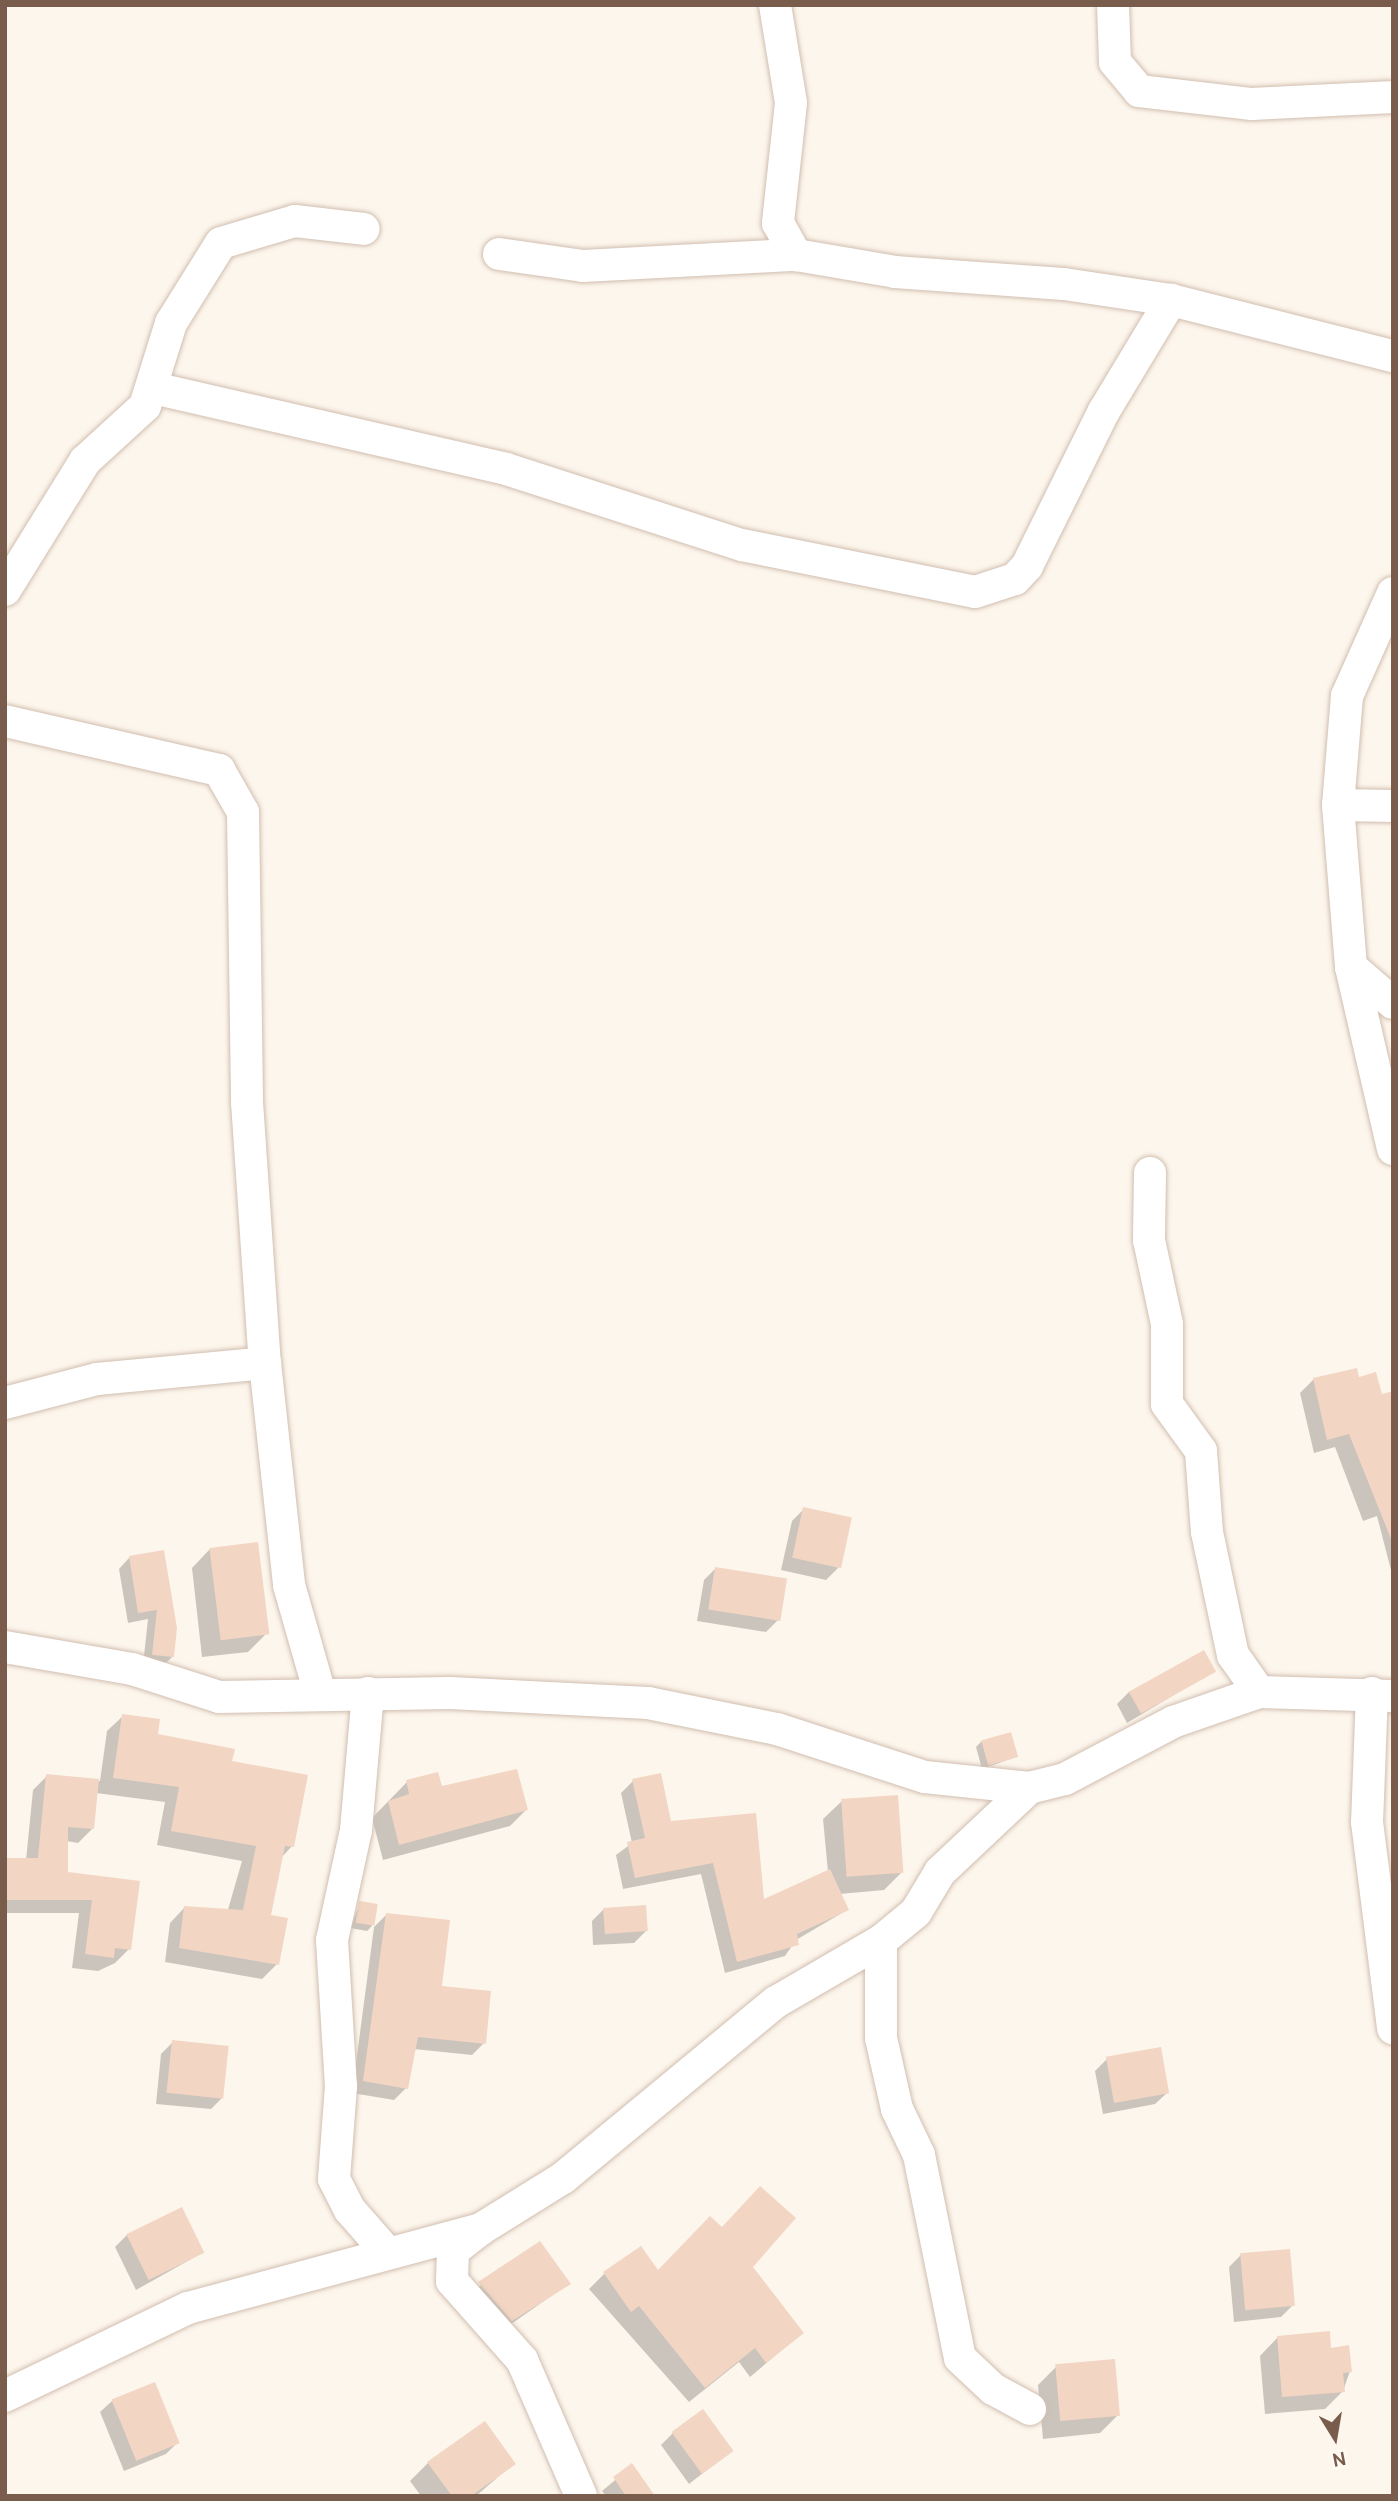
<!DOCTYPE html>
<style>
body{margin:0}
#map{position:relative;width:1398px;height:2501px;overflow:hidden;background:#fdf6ec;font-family:Cabin,sans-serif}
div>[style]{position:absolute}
.shadow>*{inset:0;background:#0003;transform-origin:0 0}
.building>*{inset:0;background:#f3d5c3;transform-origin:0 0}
.roads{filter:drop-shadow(0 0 2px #d1beb0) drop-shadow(0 0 2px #d1beb0)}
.street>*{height:32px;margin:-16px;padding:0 16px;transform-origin:16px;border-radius:16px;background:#fff}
span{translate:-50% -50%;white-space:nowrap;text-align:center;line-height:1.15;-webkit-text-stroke:5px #fffaf3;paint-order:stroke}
.frame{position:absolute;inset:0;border:7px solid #7a5c4d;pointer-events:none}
.north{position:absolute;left:1300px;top:2403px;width:70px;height:70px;-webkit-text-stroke:5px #fffaf3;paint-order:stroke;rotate:169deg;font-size:19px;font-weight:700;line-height:28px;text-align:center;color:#7a5c4d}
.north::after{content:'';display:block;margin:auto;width:24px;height:32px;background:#7a5c4d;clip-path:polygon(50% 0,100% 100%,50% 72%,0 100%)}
</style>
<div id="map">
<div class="shadow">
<div style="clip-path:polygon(1314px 1379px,1358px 1379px,1380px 1396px,1393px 1393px,1393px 1578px,1377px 1516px,1363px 1521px,1335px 1447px,1314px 1453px,1300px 1393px)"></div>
<div style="clip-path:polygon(804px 1509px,838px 1568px,826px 1580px,781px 1570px,792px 1521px)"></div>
<div style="clip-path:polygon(210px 1549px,267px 1633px,248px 1652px,202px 1657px,192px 1568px)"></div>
<div style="clip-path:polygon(162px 1552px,172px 1657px,162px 1667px,143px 1665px,148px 1619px,128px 1623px,119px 1569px,129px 1558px)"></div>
<div style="clip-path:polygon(716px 1568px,778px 1620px,766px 1632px,697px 1621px,704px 1580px)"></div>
<div style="clip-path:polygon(1214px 1671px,1127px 1723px,1117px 1704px,1129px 1692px)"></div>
<div style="clip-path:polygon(123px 1716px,156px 1736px,230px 1763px,292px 1846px,281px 1858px,269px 1916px,277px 1964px,262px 1979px,165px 1962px,170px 1923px,185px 1907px,227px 1913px,242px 1861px,157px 1845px,165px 1802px,96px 1793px,92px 1829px,78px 1843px,66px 1841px,66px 1873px,138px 1883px,129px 1949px,115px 1963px,98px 1971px,72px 1968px,79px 1913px,5px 1913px,5px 1860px,26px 1860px,33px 1790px,47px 1776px,100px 1781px,107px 1731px)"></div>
<div style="clip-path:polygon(982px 1741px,1016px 1757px,982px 1769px,976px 1747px)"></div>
<div style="clip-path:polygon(633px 1781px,670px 1823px,762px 1901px,828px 1872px,823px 1819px,842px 1801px,902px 1872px,884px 1890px,840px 1894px,847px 1910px,796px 1940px,785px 1956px,725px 1973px,701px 1874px,623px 1889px,616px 1855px,632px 1843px,621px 1793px)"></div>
<div style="clip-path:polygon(407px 1782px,441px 1788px,526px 1810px,510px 1826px,383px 1860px,372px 1818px)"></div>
<div style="clip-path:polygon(360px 1903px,372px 1926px,367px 1931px,350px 1928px)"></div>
<div style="clip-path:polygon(604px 1909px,646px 1931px,634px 1943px,593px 1945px,592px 1921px)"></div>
<div style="clip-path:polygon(386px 1915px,484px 2043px,472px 2055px,414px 2049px,406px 2088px,394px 2100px,352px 2093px,374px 1927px)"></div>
<div style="clip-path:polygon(173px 2042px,223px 2097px,211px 2109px,156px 2104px,161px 2054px)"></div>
<div style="clip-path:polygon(1107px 2059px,1168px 2092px,1155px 2104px,1103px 2114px,1095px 2071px)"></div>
<div style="clip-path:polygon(127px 2235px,202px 2253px,136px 2290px,115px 2247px)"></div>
<div style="left:540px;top:2244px;width:49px;height:89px;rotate:55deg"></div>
<div style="clip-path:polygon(1241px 2255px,1293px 2305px,1281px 2317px,1234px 2322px,1229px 2267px)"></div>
<div style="clip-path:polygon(750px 2267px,802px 2333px,750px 2377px,739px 2362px,689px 2402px,589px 2289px,604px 2274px)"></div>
<div style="clip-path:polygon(1278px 2337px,1330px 2350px,1350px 2371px,1343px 2391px,1325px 2409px,1265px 2414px,1260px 2356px)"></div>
<div style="clip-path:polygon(1056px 2367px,1118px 2415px,1100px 2433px,1043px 2439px,1038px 2385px)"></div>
<div style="clip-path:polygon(112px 2401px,178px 2442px,166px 2454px,124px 2471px,100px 2412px)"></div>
<div style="clip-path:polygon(673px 2433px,731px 2451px,689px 2484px,661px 2445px)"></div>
<div style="clip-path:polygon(428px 2463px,513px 2464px,476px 2496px,421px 2496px,410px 2481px)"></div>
<div style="clip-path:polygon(632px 2466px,653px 2496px,606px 2496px,602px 2491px)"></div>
</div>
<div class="building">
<div style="clip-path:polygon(1357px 1368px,1359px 1377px,1376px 1372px,1382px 1394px,1393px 1391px,1393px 1544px,1349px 1434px,1327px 1440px,1313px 1378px)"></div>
<div style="left:803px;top:1507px;width:50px;height:52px;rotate:12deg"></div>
<div style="left:258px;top:1542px;width:93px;height:49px;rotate:83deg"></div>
<div style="clip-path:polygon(164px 1550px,177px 1628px,174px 1657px,152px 1655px,157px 1610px,138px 1613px,129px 1556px)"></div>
<div style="left:715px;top:1567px;width:73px;height:43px;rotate:9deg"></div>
<div style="left:1204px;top:1650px;width:25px;height:86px;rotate:61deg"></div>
<div style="clip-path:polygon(122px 1714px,160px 1719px,158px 1734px,235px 1749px,232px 1761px,308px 1775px,294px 1847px,285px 1846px,271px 1915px,288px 1918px,279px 1965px,179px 1948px,184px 1906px,243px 1910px,256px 1846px,171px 1831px,179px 1787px,113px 1778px)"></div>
<div style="left:1011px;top:1732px;width:26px;height:31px;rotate:74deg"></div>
<div style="clip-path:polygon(517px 1769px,528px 1810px,399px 1845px,388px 1801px,409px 1794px,406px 1780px,438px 1772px,442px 1786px)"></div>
<div style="clip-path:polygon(661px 1773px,671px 1821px,756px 1813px,764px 1899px,830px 1869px,849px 1910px,797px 1934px,799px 1945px,737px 1962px,713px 1863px,635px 1878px,627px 1842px,645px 1838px,632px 1779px)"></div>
<div style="clip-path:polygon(46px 1774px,99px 1779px,94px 1829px,68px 1827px,68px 1872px,140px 1881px,131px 1950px,115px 1948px,114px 1958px,85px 1954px,92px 1900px,5px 1900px,5px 1858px,38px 1858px)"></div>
<div style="left:898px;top:1795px;width:78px;height:57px;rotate:86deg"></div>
<div style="left:359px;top:1901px;width:19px;height:22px;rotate:9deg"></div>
<div style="left:646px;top:1905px;width:26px;height:43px;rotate:86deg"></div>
<div style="clip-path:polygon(386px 1913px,450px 1920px,442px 1986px,491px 1991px,486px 2044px,418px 2037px,408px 2089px,363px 2081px)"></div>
<div style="left:172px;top:2040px;width:57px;height:53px;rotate:6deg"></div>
<div style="left:1161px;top:2047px;width:47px;height:56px;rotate:80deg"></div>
<div style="clip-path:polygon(760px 2186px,796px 2218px,753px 2267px,804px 2333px,766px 2363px,755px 2348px,705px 2388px,639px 2306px,631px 2312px,603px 2272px,641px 2246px,658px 2270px,710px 2216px,722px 2227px)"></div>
<div style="left:182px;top:2207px;width:51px;height:62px;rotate:64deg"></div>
<div style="clip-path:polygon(540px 2241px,571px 2284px,512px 2321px,478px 2282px)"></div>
<div style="left:1290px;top:2249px;width:57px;height:50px;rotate:85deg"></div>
<div style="clip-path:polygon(1330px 2331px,1331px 2348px,1349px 2345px,1352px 2372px,1343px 2373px,1345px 2392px,1282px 2397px,1277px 2336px)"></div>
<div style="left:1115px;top:2359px;width:57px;height:60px;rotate:85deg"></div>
<div style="left:155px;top:2382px;width:66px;height:47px;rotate:68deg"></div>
<div style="left:703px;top:2409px;width:52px;height:39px;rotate:54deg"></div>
<div style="clip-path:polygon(485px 2421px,516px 2464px,471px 2496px,452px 2496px,427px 2462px)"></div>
<div style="clip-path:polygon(632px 2463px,655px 2496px,626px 2496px,613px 2477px)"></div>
</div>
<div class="roads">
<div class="street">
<div style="left:775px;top:5px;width:99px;rotate:80.7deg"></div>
<div style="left:791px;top:103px;width:121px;rotate:96.2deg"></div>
<div style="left:778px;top:223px;width:37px;rotate:61deg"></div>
<div style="left:1113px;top:5px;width:57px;rotate:88deg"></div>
<div style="left:1115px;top:62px;width:38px;rotate:50deg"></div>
<div style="left:1139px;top:91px;width:114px;rotate:6.6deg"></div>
<div style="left:1252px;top:104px;width:141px;rotate:-2.8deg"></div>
<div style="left:499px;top:254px;width:85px;rotate:8.1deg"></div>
<div style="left:583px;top:266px;width:213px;rotate:-3deg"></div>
<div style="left:796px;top:255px;width:100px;rotate:9.7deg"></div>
<div style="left:895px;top:272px;width:169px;rotate:4.1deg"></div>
<div style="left:1064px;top:284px;width:108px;rotate:8.5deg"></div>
<div style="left:1171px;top:300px;width:229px;rotate:14.2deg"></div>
<div style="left:153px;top:388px;width:362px;rotate:12.9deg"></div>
<div style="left:506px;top:469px;width:248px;rotate:17.9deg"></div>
<div style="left:742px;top:545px;width:238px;rotate:11.4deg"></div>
<div style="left:975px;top:592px;width:42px;rotate:-18deg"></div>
<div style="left:1015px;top:579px;width:18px;rotate:-47deg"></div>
<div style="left:1027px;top:566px;width:173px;rotate:-63.6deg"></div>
<div style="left:1104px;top:411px;width:130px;rotate:-58.9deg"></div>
<div style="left:5px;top:590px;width:152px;rotate:-58.2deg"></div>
<div style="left:85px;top:461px;width:81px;rotate:-42.5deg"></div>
<div style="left:145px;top:406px;width:87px;rotate:-72.6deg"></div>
<div style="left:171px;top:323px;width:94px;rotate:-58deg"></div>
<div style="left:221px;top:243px;width:77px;rotate:-16.6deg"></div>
<div style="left:295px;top:221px;width:69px;rotate:6.6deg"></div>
<div style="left:1393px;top:593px;width:113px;rotate:114.1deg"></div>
<div style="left:1347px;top:696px;width:109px;rotate:94.7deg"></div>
<div style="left:1338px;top:805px;width:163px;rotate:85.4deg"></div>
<div style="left:1351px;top:967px;width:187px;rotate:77deg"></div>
<div style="left:5px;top:721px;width:220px;rotate:12.9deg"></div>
<div style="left:219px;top:770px;width:48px;rotate:60.3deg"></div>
<div style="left:243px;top:812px;width:290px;rotate:89.2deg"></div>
<div style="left:247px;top:1102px;width:262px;rotate:86.1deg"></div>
<div style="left:265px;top:1363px;width:223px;rotate:83.8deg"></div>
<div style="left:289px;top:1585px;width:113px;rotate:74.1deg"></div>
<div style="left:1338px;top:805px;width:55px;rotate:1deg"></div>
<div style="left:1351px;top:967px;width:55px;rotate:40.6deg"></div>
<div style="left:1150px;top:1173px;width:67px;rotate:90.9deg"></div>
<div style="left:1149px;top:1240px;width:86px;rotate:77.9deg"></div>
<div style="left:1167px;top:1324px;width:80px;rotate:90deg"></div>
<div style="left:1167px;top:1404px;width:58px;rotate:54.1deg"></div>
<div style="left:1201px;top:1451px;width:81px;rotate:85.8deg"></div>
<div style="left:1207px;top:1532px;width:126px;rotate:78.1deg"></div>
<div style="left:1233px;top:1655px;width:45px;rotate:54.9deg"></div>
<div style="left:5px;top:1403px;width:95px;rotate:-14.6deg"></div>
<div style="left:97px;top:1379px;width:169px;rotate:-5.4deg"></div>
<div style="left:5px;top:1647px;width:129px;rotate:9.8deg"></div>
<div style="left:132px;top:1669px;width:91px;rotate:17.8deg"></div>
<div style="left:219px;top:1697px;width:231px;rotate:-1deg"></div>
<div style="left:450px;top:1693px;width:198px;rotate:2.9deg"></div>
<div style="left:648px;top:1703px;width:132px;rotate:11.4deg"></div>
<div style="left:777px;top:1729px;width:156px;rotate:18deg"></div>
<div style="left:925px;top:1777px;width:105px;rotate:6deg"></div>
<div style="left:368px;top:1693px;width:138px;rotate:95deg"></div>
<div style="left:356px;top:1830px;width:113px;rotate:102.3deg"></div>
<div style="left:332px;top:1940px;width:146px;rotate:86.5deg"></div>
<div style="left:341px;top:2086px;width:93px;rotate:94.3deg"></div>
<div style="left:334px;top:2179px;width:35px;rotate:63deg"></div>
<div style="left:350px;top:2210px;width:53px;rotate:48.8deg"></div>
<div style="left:1372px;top:1693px;width:129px;rotate:92.2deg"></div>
<div style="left:1367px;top:1822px;width:208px;rotate:82.8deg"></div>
<div style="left:881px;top:1941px;width:97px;rotate:90deg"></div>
<div style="left:881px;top:2038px;width:73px;rotate:77.3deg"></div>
<div style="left:897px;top:2109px;width:51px;rotate:64.4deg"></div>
<div style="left:919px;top:2155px;width:207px;rotate:78.6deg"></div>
<div style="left:960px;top:2358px;width:45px;rotate:43.2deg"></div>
<div style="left:993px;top:2389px;width:42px;rotate:28.4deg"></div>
<div style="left:481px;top:2229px;width:36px;rotate:142deg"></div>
<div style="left:453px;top:2251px;width:30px;rotate:92deg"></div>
<div style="left:452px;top:2281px;width:106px;rotate:48.5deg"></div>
<div style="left:522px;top:2360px;width:148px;rotate:66.5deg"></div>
<div style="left:5px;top:2396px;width:203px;rotate:-25.7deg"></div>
<div style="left:188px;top:2308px;width:303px;rotate:-15.1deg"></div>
<div style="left:481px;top:2229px;width:97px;rotate:-31.9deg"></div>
<div style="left:563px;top:2178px;width:276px;rotate:-39.6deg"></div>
<div style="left:776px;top:2002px;width:121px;rotate:-30.2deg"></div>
<div style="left:881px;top:1941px;width:45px;rotate:-39.6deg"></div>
<div style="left:916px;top:1912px;width:47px;rotate:-59deg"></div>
<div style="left:940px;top:1872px;width:122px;rotate:-43.3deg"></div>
<div style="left:1029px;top:1788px;width:37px;rotate:-14deg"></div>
<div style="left:1065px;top:1779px;width:122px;rotate:-27.8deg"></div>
<div style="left:1173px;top:1722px;width:91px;rotate:-19.2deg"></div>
<div style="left:1259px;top:1692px;width:134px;rotate:1.7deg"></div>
</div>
</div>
<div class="frame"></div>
<div class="north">N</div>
</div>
